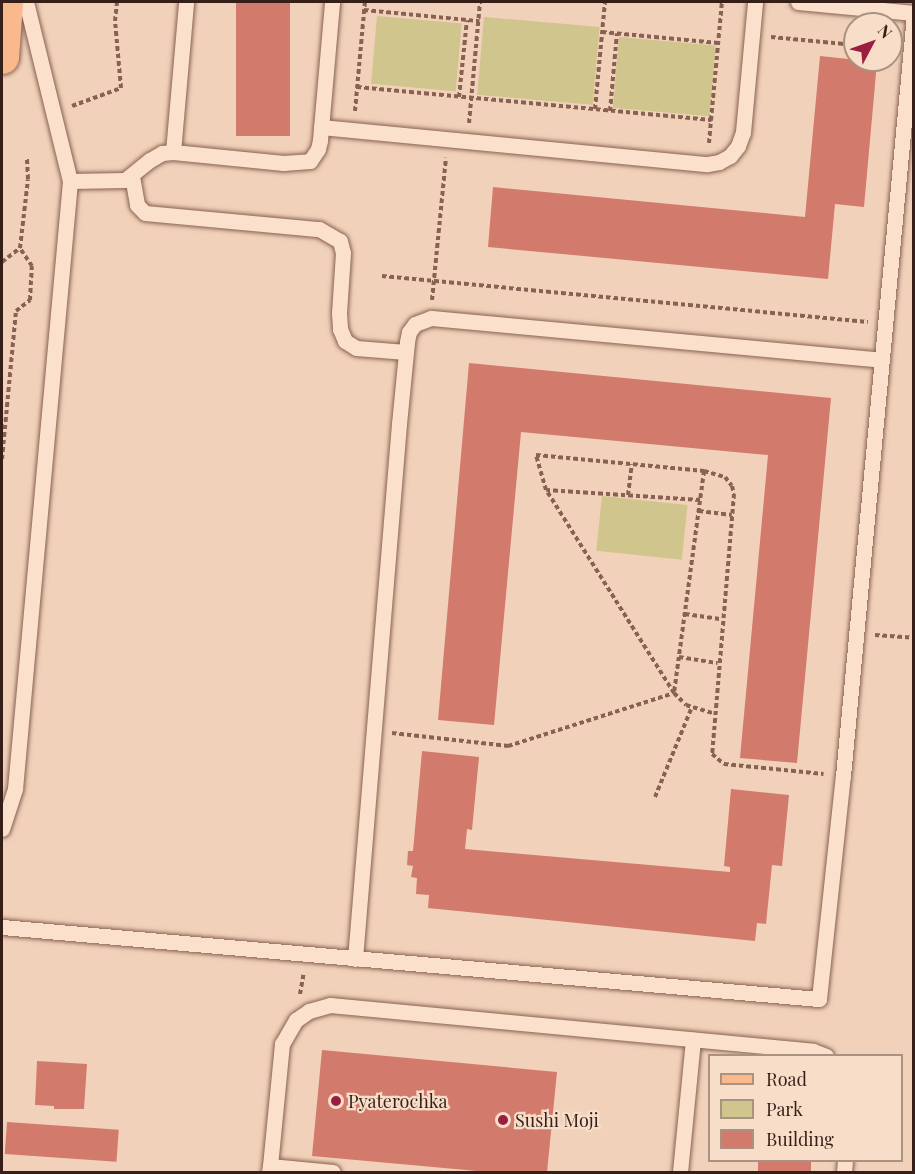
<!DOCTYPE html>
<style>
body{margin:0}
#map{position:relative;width:915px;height:1174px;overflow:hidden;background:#f1d1b9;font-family:"Playfair Display",serif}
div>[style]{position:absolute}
.green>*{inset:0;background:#cfc58d;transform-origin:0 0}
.building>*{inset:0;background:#d27a6c;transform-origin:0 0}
.path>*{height:4px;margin-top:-2px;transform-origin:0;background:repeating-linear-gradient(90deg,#886153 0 4.5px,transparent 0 7.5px)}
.roads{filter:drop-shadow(0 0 2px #886153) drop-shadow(0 0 2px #886153)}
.service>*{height:15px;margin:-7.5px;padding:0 7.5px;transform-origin:7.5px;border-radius:7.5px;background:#fbe1cc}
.primary>*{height:33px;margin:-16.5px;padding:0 16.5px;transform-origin:16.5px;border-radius:16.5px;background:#f9b98c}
.dots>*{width:16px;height:16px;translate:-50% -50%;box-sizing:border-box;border:3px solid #f8dec9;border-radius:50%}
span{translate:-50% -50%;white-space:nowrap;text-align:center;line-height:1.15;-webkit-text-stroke:4.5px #f8dec9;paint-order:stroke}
.poi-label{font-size:18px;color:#361f19}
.left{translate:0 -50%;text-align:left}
.frame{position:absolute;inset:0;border:3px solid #361f19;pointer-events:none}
.legend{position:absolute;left:708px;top:1054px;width:195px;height:108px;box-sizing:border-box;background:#f8dec9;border:2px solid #aa9283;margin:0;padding:8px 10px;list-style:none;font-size:18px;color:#361f19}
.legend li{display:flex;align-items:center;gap:12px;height:30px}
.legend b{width:30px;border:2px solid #aa9283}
.north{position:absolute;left:843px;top:12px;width:60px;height:60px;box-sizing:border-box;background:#f8dec9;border:2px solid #aa9283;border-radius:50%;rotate:49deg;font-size:16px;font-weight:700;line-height:24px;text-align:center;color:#361f19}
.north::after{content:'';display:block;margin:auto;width:21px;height:27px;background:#9b1e41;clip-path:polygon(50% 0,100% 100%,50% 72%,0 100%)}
</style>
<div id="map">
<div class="green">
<div style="left:377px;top:16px;width:85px;height:68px;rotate:5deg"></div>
<div style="left:484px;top:17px;width:116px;height:78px;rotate:5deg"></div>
<div style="left:619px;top:37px;width:97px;height:71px;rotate:5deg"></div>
<div style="left:602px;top:496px;width:86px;height:55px;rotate:6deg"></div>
</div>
<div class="building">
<div style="left:236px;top:2px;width:54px;height:134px"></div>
<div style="clip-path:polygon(820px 56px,877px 62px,864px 207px,835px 204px,828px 279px,488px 247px,493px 187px,805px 217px)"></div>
<div style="clip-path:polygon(469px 363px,831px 398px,797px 763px,740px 758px,768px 455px,521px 432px,494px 725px,438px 720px)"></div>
<div style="clip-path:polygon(422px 751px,479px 757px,472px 830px,467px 829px,465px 849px,730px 872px,730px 867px,724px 866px,731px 789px,789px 795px,782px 866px,772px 865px,766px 924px,757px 923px,755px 941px,428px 908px,429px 895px,416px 894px,417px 878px,411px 877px,413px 866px,407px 865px,408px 851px,413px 851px)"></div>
<div style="clip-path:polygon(322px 1050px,557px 1072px,547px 1172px,488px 1172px,312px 1156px)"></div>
<div style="clip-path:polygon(37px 1061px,87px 1064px,84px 1109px,54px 1109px,54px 1106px,35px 1105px)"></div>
<div style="left:7px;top:1122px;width:112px;height:32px;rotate:4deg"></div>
<div style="left:758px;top:1160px;width:53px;height:12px"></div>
</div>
<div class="path">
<div style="left:364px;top:10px;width:116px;rotate:5.5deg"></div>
<div style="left:602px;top:32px;width:117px;rotate:5.4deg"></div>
<div style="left:771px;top:37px;width:84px;rotate:5.4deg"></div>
<div style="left:357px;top:87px;width:356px;rotate:5.3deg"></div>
<div style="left:711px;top:120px;width:119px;rotate:-84.7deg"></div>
<div style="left:459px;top:97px;width:77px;rotate:-84.1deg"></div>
<div style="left:72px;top:106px;width:52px;rotate:-20.2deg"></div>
<div style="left:121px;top:88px;width:67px;rotate:-95.1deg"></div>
<div style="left:115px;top:21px;width:19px;rotate:-84deg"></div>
<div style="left:595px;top:109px;width:107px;rotate:-84.7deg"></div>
<div style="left:355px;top:111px;width:109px;rotate:-84.8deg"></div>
<div style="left:610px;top:111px;width:78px;rotate:-84.9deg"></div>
<div style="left:469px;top:123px;width:121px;rotate:-84.8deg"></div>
<div style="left:709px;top:143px;width:23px;rotate:-85deg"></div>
<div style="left:2px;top:262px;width:23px;rotate:-38deg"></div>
<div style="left:382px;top:276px;width:488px;rotate:5.4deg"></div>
<div style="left:432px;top:300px;width:143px;rotate:-84.4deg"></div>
<div style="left:2px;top:459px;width:149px;rotate:-84.6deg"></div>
<div style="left:16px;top:311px;width:18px;rotate:-38deg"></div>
<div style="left:30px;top:300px;width:34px;rotate:-87deg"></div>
<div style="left:32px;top:266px;width:22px;rotate:-124deg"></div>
<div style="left:20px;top:248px;width:69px;rotate:-83.4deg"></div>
<div style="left:28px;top:179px;width:21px;rotate:-93deg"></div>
<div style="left:704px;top:471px;width:224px;rotate:97.7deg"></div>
<div style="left:674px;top:693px;width:17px;rotate:45deg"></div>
<div style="left:686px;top:705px;width:28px;rotate:17deg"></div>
<div style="left:628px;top:495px;width:31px;rotate:-83deg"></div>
<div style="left:700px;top:500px;width:154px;rotate:-176.3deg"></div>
<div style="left:546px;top:490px;width:36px;rotate:-106deg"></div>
<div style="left:536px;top:455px;width:169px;rotate:5.4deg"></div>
<div style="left:704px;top:471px;width:22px;rotate:16deg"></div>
<div style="left:725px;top:477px;width:11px;rotate:52deg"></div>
<div style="left:732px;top:486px;width:8px;rotate:76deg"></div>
<div style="left:734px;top:494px;width:261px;rotate:94.8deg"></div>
<div style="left:712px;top:754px;width:16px;rotate:40deg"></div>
<div style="left:724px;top:764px;width:100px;rotate:5.7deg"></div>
<div style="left:699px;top:511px;width:33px;rotate:7deg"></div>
<div style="left:685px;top:614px;width:37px;rotate:8deg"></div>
<div style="left:875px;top:635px;width:39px;rotate:4deg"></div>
<div style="left:679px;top:657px;width:39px;rotate:9deg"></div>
<div style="left:392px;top:733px;width:117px;rotate:6.4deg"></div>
<div style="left:508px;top:746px;width:174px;rotate:-17.7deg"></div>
<div style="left:674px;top:693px;width:240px;rotate:-122.2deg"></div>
<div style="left:655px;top:797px;width:97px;rotate:-67.7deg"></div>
<div style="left:300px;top:994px;width:22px;rotate:-80deg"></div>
</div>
<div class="roads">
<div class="service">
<div style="left:798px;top:2px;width:117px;rotate:5.4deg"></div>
<div style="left:321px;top:127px;width:388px;rotate:5.5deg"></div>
<div style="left:707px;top:164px;width:12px;rotate:-9deg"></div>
<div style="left:719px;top:162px;width:13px;rotate:-29deg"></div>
<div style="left:730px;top:156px;width:13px;rotate:-51deg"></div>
<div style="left:738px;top:146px;width:15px;rotate:-70deg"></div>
<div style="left:743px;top:132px;width:131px;rotate:-84.7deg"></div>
<div style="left:173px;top:152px;width:151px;rotate:-85deg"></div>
<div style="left:132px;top:176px;width:29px;rotate:80deg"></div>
<div style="left:137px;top:205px;width:11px;rotate:45deg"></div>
<div style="left:145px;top:213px;width:175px;rotate:5.3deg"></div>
<div style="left:319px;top:229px;width:24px;rotate:30deg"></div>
<div style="left:340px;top:241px;width:12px;rotate:76deg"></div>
<div style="left:343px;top:253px;width:60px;rotate:93.8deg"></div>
<div style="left:339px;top:313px;width:16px;rotate:86deg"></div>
<div style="left:340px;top:329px;width:13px;rotate:67deg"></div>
<div style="left:345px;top:341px;width:13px;rotate:32deg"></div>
<div style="left:356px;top:348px;width:50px;rotate:4.6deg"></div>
<div style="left:70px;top:181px;width:55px;rotate:-1deg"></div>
<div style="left:125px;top:180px;width:32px;rotate:-39deg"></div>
<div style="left:150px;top:160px;width:14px;rotate:-30deg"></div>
<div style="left:162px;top:153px;width:11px;rotate:-5deg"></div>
<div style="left:173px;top:152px;width:111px;rotate:5.7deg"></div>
<div style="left:283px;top:163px;width:27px;rotate:-4deg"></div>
<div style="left:310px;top:161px;width:14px;rotate:-56deg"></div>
<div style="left:318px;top:149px;width:9px;rotate:-77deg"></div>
<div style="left:320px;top:140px;width:139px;rotate:-85deg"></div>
<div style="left:2px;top:829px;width:42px;rotate:-72deg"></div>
<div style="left:15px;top:789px;width:610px;rotate:-84.83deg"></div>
<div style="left:70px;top:181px;width:184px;rotate:-103.8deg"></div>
<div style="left:2px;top:927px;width:820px;rotate:5.04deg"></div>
<div style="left:819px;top:999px;width:224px;rotate:-83.9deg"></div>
<div style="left:843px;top:776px;width:764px;rotate:-84.67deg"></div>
<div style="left:355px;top:959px;width:537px;rotate:-85.3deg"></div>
<div style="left:399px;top:424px;width:82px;rotate:-84.4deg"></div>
<div style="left:407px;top:342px;width:10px;rotate:-79deg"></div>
<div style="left:409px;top:332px;width:10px;rotate:-53deg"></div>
<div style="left:415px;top:324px;width:17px;rotate:-21deg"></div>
<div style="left:431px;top:318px;width:453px;rotate:5.3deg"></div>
<div style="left:270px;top:1166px;width:123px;rotate:-84.4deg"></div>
<div style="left:282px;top:1044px;width:28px;rotate:-60deg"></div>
<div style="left:296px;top:1020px;width:16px;rotate:-35deg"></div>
<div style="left:309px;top:1011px;width:22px;rotate:-16deg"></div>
<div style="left:330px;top:1005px;width:485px;rotate:5.4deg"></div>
<div style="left:813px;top:1051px;width:14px;rotate:21deg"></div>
<div style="left:269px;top:1172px;width:6px;rotate:-81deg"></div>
<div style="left:270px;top:1166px;width:63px;rotate:5.4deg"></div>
<div style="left:680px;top:1172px;width:133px;rotate:-84.4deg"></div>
<div style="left:844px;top:1172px;width:12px;rotate:-85deg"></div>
</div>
<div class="primary">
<div style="left:2px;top:57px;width:55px;rotate:-85.8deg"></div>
</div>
</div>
<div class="dots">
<div style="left:336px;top:1101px;background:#9b1e41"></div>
<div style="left:503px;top:1120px;background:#9b1e41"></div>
</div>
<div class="poi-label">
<span class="left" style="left:348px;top:1101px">Pyaterochka</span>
<span class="left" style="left:515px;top:1120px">Sushi Moji</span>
</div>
<div class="frame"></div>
<ul class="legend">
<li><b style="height:8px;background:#f9b98c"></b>Road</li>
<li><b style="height:16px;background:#cfc58d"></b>Park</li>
<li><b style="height:16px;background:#d27a6c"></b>Building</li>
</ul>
<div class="north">N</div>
</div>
